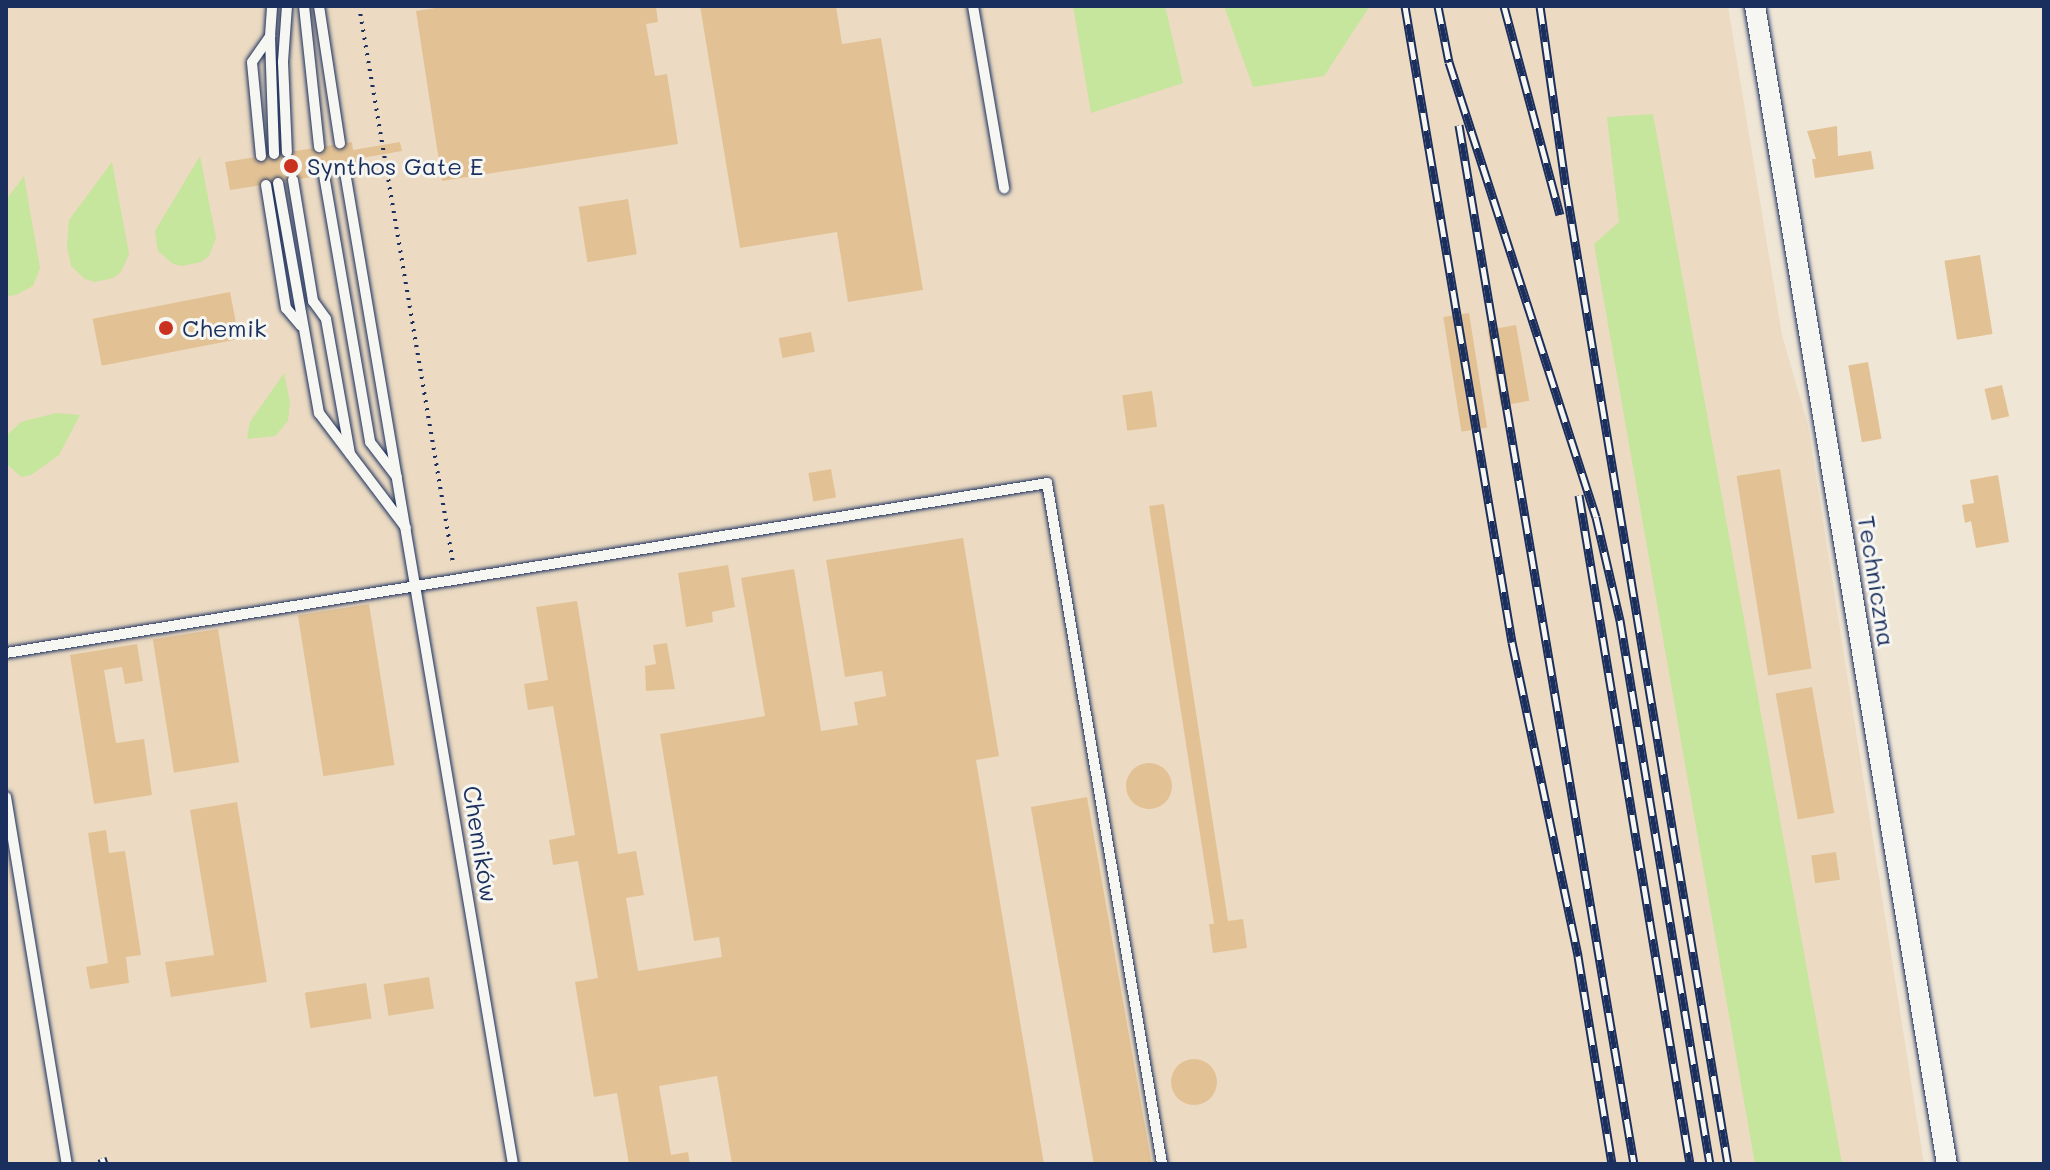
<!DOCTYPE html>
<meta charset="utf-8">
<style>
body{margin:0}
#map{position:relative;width:2050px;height:1170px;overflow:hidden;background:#f0e6d6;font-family:Mali,sans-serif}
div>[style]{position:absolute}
.built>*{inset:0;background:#ecdbc2}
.green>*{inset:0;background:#c6e59d}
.building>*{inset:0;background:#e2c295;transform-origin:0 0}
.round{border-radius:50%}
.path>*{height:4px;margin-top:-2px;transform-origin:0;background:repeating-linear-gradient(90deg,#1b2f5e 0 2px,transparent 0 8px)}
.roads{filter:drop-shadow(0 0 2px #1b2f5e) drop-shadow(0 0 2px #1b2f5e)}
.service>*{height:10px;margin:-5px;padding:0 5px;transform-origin:5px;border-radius:5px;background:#f6f6f2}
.minor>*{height:20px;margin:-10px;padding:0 10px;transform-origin:10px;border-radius:10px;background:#f6f6f2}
.rail>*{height:9px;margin-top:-4.5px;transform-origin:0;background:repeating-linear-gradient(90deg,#f6f6f2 0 18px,#1b2f5e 0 36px);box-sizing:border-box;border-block:2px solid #1b2f5e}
.dots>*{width:22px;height:22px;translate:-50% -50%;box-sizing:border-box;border:4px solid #f6f6f2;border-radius:50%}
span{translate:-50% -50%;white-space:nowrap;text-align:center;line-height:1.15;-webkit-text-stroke:6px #f6f6f2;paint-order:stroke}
.poi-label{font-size:24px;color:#1b2f5e}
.left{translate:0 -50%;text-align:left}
.street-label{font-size:24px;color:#1b2f5e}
.frame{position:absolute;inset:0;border:8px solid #1b2f5e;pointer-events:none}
</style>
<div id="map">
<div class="built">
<div style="clip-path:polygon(6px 6px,1728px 6px,1782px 335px,1808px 425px,1924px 1164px,6px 1164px)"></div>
</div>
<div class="green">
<div style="clip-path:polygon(1073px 6px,1165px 6px,1183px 83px,1091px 113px)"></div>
<div style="clip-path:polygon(1224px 6px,1370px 6px,1324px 76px,1253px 87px)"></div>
<div style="clip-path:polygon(1653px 114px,1842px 1164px,1755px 1164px,1594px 244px,1619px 222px,1607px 117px)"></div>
<div style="clip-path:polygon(200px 156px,216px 238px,209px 256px,201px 262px,182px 266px,173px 264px,158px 251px,155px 231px)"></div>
<div style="clip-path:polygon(112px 162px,129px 254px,121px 272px,113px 278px,95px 282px,85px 279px,71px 266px,67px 246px,69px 220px)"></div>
<div style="clip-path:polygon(24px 176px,40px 268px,33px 286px,16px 295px,6px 296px,6px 200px)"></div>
<div style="clip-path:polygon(284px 373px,290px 402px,288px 421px,275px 436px,247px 439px,250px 422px)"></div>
<div style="clip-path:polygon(56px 413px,80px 415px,59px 455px,31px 475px,21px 477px,7px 464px,7px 435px,21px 422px)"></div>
</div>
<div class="building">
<div style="clip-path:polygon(448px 6px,656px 6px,658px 22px,646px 24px,655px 76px,667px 74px,678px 144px,442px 181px,416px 11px)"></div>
<div style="clip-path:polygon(700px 6px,836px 6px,842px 44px,881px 38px,923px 290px,848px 302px,837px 232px,740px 248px)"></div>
<div style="clip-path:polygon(1837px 126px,1838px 156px,1871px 151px,1874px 169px,1815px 178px,1812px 159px,1816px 159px,1807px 131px)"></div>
<div style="clip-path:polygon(352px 142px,353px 150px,400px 142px,402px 151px,356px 159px,357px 170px,230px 190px,225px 162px)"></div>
<div style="left:628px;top:199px;width:56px;height:50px;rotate:81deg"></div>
<div style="left:1980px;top:255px;width:80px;height:36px;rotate:81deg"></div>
<div style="left:230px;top:292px;width:48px;height:140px;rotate:79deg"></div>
<div style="left:1469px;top:313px;width:116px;height:26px;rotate:81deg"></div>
<div style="left:1516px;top:325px;width:77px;height:29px;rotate:80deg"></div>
<div style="left:811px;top:332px;width:20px;height:33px;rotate:79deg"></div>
<div style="left:1868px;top:362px;width:78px;height:20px;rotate:80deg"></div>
<div style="left:2002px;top:385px;width:32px;height:18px;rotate:77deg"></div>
<div style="left:1152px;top:391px;width:36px;height:30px;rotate:82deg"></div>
<div style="left:831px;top:469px;width:29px;height:23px;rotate:80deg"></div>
<div style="left:1780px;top:469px;width:202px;height:44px;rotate:81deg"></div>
<div style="clip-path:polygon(1998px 475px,2009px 542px,1976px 548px,1971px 521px,1965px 523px,1962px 505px,1974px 503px,1970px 480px)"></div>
<div style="clip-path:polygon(1164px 504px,1228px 921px,1243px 919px,1247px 948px,1213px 953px,1209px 924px,1214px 924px,1149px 506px)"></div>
<div style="clip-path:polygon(963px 538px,999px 756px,976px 760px,1044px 1164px,732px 1164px,717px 1076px,659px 1086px,671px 1155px,688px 1152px,690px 1164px,629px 1164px,617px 1093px,594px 1097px,575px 982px,598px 978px,578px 861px,553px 865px,549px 840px,575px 835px,553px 706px,528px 710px,524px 684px,548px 680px,536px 607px,577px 601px,618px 854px,636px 851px,644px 895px,626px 898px,638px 971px,722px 957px,719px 937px,694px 941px,660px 734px,765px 716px,741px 578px,794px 569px,821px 731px,858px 725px,854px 702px,886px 696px,882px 671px,845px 677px,826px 560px)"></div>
<div style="clip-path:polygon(728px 565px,735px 607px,712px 612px,713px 622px,686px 627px,678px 573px)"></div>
<div style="left:369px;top:604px;width:163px;height:72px;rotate:81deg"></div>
<div style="left:218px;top:629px;width:135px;height:66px;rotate:81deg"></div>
<div style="clip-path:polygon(667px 643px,675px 689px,646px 691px,645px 666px,656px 664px,653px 645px)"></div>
<div style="clip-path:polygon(137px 644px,143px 681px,125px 684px,122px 667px,104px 670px,116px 743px,144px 739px,152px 795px,94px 804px,70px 655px)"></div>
<div style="left:1812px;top:687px;width:128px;height:37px;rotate:80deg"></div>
<div class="round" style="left:1126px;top:763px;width:46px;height:46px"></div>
<div style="left:1087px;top:797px;width:372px;height:57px;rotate:80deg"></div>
<div style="clip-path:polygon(237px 802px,267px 982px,171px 997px,165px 962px,214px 955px,190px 810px)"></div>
<div style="clip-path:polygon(106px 830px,109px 853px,125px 851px,141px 955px,126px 957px,129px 983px,90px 989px,86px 967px,108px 963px,88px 833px)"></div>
<div style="left:1836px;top:852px;width:28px;height:25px;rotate:82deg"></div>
<div style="left:429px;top:977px;width:32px;height:46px;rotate:81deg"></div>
<div style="left:366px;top:983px;width:36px;height:62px;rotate:81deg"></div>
<div class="round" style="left:1171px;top:1059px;width:46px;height:46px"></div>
</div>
<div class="path">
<div style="left:359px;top:6px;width:565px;rotate:80.42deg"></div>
</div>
<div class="roads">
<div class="service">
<div style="left:287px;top:6px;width:56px;rotate:94.1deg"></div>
<div style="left:283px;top:62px;width:90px;rotate:87.5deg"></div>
<div style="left:304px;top:6px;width:142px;rotate:83.9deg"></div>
<div style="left:319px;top:6px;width:139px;rotate:81.3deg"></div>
<div style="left:973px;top:6px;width:185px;rotate:80.3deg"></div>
<div style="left:270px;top:38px;width:116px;rotate:88deg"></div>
<div style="left:261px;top:156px;width:94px;rotate:-95.5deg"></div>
<div style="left:252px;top:62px;width:32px;rotate:-55deg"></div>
<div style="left:270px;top:36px;width:30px;rotate:-86deg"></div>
<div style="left:345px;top:172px;width:1006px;rotate:80.39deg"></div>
<div style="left:324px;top:175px;width:271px;rotate:80.2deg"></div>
<div style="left:370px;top:442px;width:44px;rotate:52.4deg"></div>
<div style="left:293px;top:180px;width:123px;rotate:80.6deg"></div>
<div style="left:313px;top:301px;width:22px;rotate:54deg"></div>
<div style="left:326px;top:319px;width:137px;rotate:79.9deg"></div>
<div style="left:278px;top:183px;width:234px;rotate:79.9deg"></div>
<div style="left:319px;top:413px;width:144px;rotate:52.9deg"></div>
<div style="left:266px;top:185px;width:125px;rotate:80.8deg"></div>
<div style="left:286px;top:308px;width:23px;rotate:50deg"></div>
<div style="left:6px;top:653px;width:1055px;rotate:-9.27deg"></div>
<div style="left:1047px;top:483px;width:691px;rotate:80.41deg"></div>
<div style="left:6px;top:797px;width:372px;rotate:80.6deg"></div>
</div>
<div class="minor">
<div style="left:1755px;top:6px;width:1174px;rotate:80.59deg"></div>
</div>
</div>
<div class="rail">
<div style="left:1405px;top:6px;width:645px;rotate:80.45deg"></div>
<div style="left:1512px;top:642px;width:321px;rotate:78.1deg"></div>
<div style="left:1578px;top:956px;width:211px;rotate:80.7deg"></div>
<div style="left:1438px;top:6px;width:57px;rotate:78.9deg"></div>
<div style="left:1449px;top:62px;width:478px;rotate:72.1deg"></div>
<div style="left:1596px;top:517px;width:106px;rotate:76.9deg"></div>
<div style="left:1620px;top:620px;width:551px;rotate:80.61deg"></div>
<div style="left:1504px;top:6px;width:216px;rotate:75deg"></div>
<div style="left:1540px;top:6px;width:184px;rotate:81.9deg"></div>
<div style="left:1566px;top:188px;width:989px;rotate:80.58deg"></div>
<div style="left:1459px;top:125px;width:1054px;rotate:80.44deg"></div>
<div style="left:1579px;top:495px;width:678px;rotate:80.58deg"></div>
<div style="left:102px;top:1158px;width:6px;rotate:72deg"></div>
</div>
<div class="dots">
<div style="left:291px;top:166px;background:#c8321e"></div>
<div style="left:166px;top:328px;background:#c8321e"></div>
</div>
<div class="poi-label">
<span class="left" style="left:307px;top:166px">Synthos Gate E</span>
<span class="left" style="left:182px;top:328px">Chemik</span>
</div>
<div class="street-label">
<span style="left:1877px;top:581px;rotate:81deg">Techniczna</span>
<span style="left:481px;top:844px;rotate:81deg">Chemików</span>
</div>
<div class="frame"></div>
</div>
